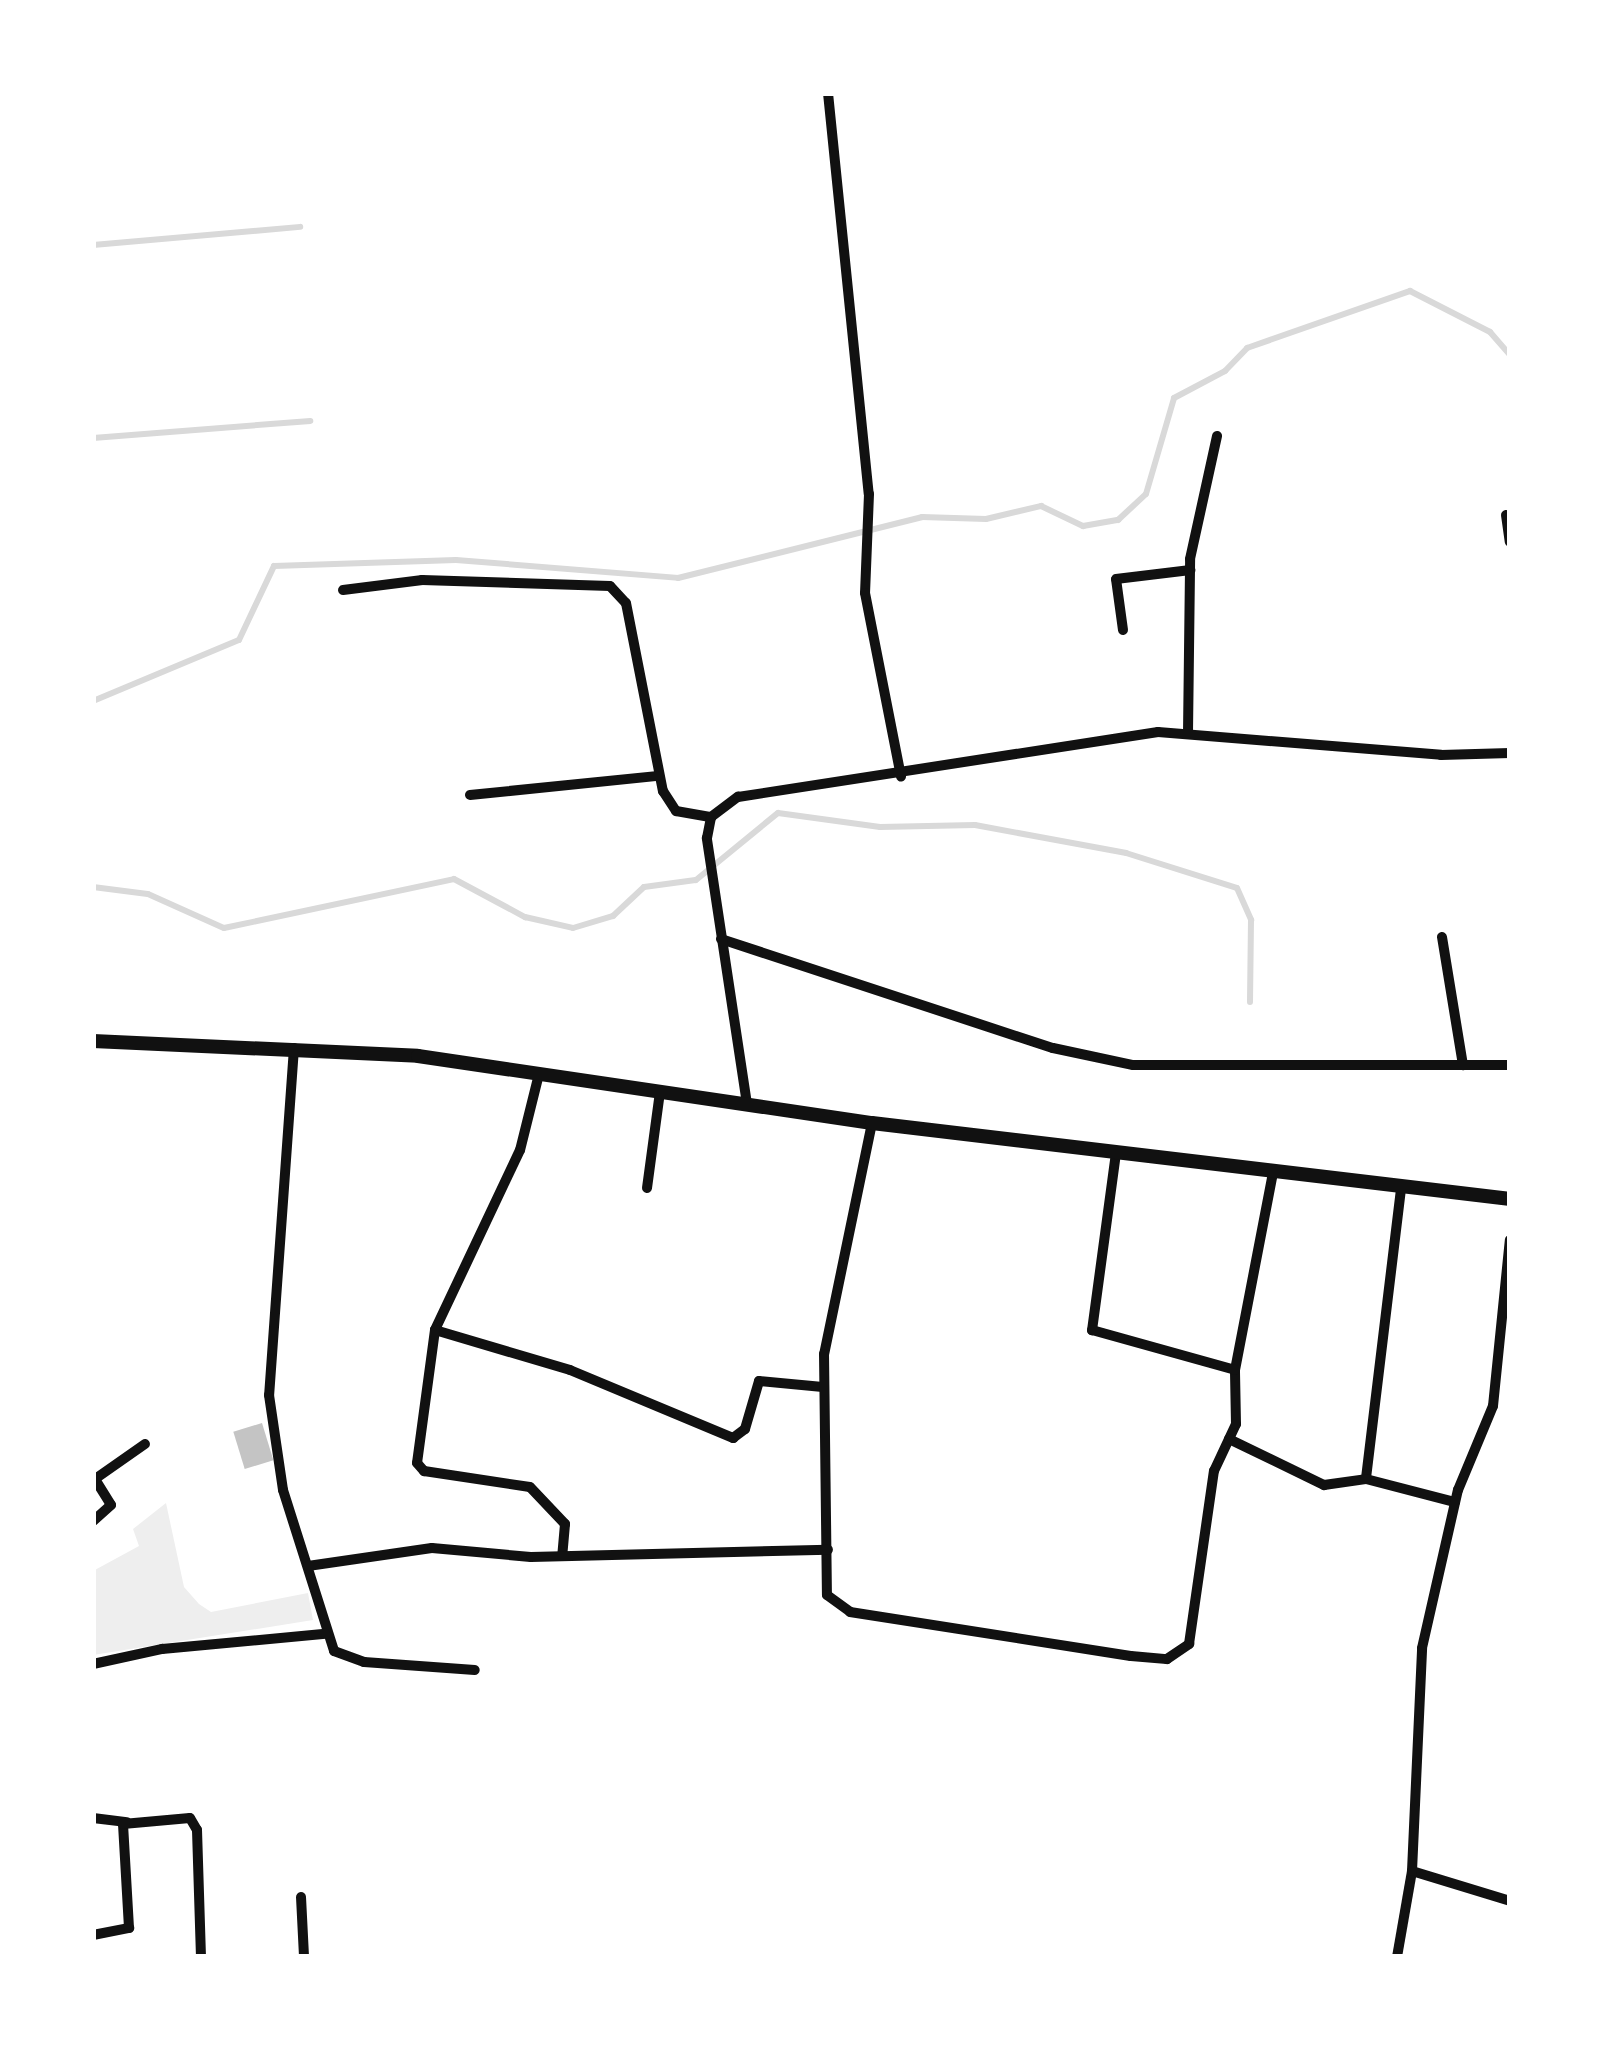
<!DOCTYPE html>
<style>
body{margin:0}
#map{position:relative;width:1603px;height:2050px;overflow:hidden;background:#fff;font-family:Inter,sans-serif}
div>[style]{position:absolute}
.green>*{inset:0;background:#eee}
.stream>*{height:6px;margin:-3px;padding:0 3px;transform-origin:3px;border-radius:3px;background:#d9d9d9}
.building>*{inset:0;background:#c4c4c4;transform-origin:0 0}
.minor>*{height:10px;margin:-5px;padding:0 5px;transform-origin:5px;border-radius:5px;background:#111}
.tertiary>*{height:14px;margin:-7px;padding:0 7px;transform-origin:7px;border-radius:7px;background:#111}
span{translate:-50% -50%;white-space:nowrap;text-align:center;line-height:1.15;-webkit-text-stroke:12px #fff;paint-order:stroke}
.frame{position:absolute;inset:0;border:96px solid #fff;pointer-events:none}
</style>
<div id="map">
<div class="green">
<div style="clip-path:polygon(166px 1503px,184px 1587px,199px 1604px,211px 1612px,308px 1593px,313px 1620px,93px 1655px,93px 1571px,139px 1546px,133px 1529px)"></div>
</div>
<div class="stream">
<div style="left:93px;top:245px;width:208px;rotate:-5deg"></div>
<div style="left:1510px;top:380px;width:24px;rotate:90deg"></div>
<div style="left:93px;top:438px;width:218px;rotate:-4.5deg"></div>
<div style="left:93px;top:701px;width:158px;rotate:-22.7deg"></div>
<div style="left:239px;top:640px;width:82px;rotate:-64.7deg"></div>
<div style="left:274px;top:566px;width:182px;rotate:-1.9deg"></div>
<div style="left:456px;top:560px;width:223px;rotate:4.6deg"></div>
<div style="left:678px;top:578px;width:252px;rotate:-14deg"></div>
<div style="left:922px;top:517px;width:64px;rotate:1.8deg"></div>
<div style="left:986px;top:519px;width:57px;rotate:-13.3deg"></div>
<div style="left:1041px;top:506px;width:47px;rotate:25.5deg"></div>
<div style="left:1083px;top:526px;width:36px;rotate:-10deg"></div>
<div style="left:1118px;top:520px;width:38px;rotate:-43deg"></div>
<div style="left:1146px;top:494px;width:100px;rotate:-73.7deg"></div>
<div style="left:1174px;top:398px;width:58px;rotate:-27.9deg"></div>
<div style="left:1225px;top:371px;width:32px;rotate:-46deg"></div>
<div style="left:1247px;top:348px;width:173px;rotate:-19.3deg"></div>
<div style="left:1410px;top:291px;width:90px;rotate:27.1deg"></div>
<div style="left:1490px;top:332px;width:30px;rotate:49deg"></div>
<div style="left:93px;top:887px;width:55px;rotate:7.3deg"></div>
<div style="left:148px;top:894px;width:83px;rotate:24.1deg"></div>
<div style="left:224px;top:928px;width:235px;rotate:-12deg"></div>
<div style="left:454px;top:879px;width:81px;rotate:28.2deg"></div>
<div style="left:525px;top:917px;width:49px;rotate:12.9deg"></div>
<div style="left:573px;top:928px;width:42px;rotate:-16.7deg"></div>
<div style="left:613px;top:916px;width:42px;rotate:-43.1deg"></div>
<div style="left:644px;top:887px;width:52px;rotate:-7.7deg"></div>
<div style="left:696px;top:880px;width:106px;rotate:-39.3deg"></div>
<div style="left:778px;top:813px;width:103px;rotate:7.8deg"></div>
<div style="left:880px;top:827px;width:95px;rotate:-1.2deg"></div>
<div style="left:975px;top:825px;width:154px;rotate:10.5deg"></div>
<div style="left:1126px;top:853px;width:116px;rotate:17.5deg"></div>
<div style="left:1237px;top:888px;width:35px;rotate:66deg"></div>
<div style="left:1251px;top:920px;width:82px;rotate:90.7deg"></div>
</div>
<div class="building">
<div style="left:262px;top:1423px;width:39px;height:30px;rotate:73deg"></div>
</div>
<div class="minor">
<div style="left:828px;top:93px;width:403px;rotate:84.2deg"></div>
<div style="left:869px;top:494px;width:99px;rotate:92.3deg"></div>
<div style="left:865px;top:593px;width:187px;rotate:78.9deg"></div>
<div style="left:1506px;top:515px;width:27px;rotate:82deg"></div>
<div style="left:343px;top:590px;width:80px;rotate:-7.2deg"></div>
<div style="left:422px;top:580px;width:188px;rotate:1.8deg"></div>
<div style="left:610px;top:586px;width:23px;rotate:47deg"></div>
<div style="left:626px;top:603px;width:192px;rotate:78.9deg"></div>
<div style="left:663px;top:791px;width:24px;rotate:57deg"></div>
<div style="left:676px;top:811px;width:36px;rotate:10deg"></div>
<div style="left:1123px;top:630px;width:51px;rotate:-97.8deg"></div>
<div style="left:1116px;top:579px;width:75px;rotate:-6.9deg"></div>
<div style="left:1188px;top:733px;width:174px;rotate:-89.3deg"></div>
<div style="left:1190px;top:559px;width:126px;rotate:-77.6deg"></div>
<div style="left:470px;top:795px;width:189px;rotate:-5.8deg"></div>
<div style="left:1442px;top:937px;width:130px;rotate:80.7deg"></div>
<div style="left:721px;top:939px;width:349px;rotate:18.2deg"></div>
<div style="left:1053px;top:1048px;width:82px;rotate:12deg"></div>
<div style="left:1133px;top:1065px;width:377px"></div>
<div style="left:294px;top:1048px;width:348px;rotate:94.1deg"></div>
<div style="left:269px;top:1395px;width:96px;rotate:81.6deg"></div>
<div style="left:283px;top:1490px;width:169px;rotate:72.4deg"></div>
<div style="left:334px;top:1651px;width:32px;rotate:20deg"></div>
<div style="left:364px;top:1662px;width:111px;rotate:4.1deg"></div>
<div style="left:539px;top:1074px;width:78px;rotate:104deg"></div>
<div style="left:520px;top:1150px;width:199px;rotate:115.3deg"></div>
<div style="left:435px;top:1330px;width:141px;rotate:16.5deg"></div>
<div style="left:570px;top:1370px;width:177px;rotate:22.6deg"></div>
<div style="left:733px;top:1438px;width:15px;rotate:-37deg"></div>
<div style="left:745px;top:1429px;width:50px;rotate:-73.7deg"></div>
<div style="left:759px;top:1381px;width:64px;rotate:5.4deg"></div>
<div style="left:747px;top:1104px;width:269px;rotate:-98.6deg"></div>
<div style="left:707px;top:838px;width:21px;rotate:-79deg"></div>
<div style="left:711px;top:817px;width:34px;rotate:-37deg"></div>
<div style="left:738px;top:797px;width:425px;rotate:-8.8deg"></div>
<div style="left:1158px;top:732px;width:284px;rotate:4.6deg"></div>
<div style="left:1441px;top:755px;width:69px;rotate:-1.7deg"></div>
<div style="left:872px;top:1123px;width:236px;rotate:101.7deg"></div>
<div style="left:824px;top:1354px;width:241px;rotate:89.3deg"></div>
<div style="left:827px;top:1595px;width:29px;rotate:36deg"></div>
<div style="left:850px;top:1612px;width:284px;rotate:8.9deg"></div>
<div style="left:1131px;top:1656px;width:36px;rotate:5deg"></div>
<div style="left:1167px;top:1659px;width:27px;rotate:-34deg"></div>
<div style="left:1189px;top:1644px;width:175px;rotate:-81.8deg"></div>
<div style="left:1214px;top:1471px;width:52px;rotate:-64.9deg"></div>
<div style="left:1236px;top:1424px;width:54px;rotate:-91.1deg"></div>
<div style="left:1235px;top:1370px;width:201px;rotate:-79.1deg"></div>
<div style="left:1116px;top:1153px;width:179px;rotate:97.7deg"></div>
<div style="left:1092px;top:1330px;width:148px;rotate:15.6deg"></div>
<div style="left:647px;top:1188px;width:97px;rotate:-82.3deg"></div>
<div style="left:1401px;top:1189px;width:292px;rotate:96.9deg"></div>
<div style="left:1366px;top:1479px;width:92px;rotate:14.5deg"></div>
<div style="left:435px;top:1330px;width:134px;rotate:97.7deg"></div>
<div style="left:417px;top:1463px;width:11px;rotate:49deg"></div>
<div style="left:424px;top:1471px;width:107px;rotate:8.6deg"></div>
<div style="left:530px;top:1487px;width:51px;rotate:46.6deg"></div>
<div style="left:565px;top:1524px;width:32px;rotate:95deg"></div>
<div style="left:1229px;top:1439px;width:106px;rotate:25.8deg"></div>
<div style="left:1324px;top:1485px;width:42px;rotate:-8.1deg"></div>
<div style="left:93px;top:1476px;width:34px;rotate:58deg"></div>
<div style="left:111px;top:1505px;width:24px;rotate:138deg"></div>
<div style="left:95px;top:1479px;width:61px;rotate:-35deg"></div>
<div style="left:308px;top:1566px;width:125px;rotate:-8.3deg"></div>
<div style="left:432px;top:1548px;width:99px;rotate:5.2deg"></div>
<div style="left:531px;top:1557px;width:297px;rotate:-1.4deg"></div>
<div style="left:93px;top:1664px;width:71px;rotate:-12.3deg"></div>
<div style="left:162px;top:1649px;width:164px;rotate:-5.3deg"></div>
<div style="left:93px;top:1818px;width:34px;rotate:7deg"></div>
<div style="left:1412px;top:1871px;width:102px;rotate:17deg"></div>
<div style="left:301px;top:1897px;width:60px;rotate:87.1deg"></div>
<div style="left:93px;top:1935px;width:37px;rotate:-11deg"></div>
<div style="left:129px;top:1928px;width:104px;rotate:-93.3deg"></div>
<div style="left:123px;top:1824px;width:67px;rotate:-5.1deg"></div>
<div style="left:190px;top:1818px;width:14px;rotate:60deg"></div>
<div style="left:197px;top:1830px;width:127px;rotate:88.2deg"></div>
<div style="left:1397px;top:1957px;width:87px;rotate:-80.1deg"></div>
<div style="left:1412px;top:1871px;width:223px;rotate:-87.4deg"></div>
<div style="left:1422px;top:1648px;width:162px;rotate:-77.2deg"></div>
<div style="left:1458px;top:1490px;width:91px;rotate:-67.4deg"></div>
<div style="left:1493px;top:1406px;width:167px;rotate:-84.2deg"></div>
</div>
<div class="tertiary">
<div style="left:93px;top:1041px;width:325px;rotate:2.6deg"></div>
<div style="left:418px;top:1056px;width:459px;rotate:8.4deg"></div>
<div style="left:872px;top:1123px;width:643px;rotate:6.79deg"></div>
</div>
<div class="frame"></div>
</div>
